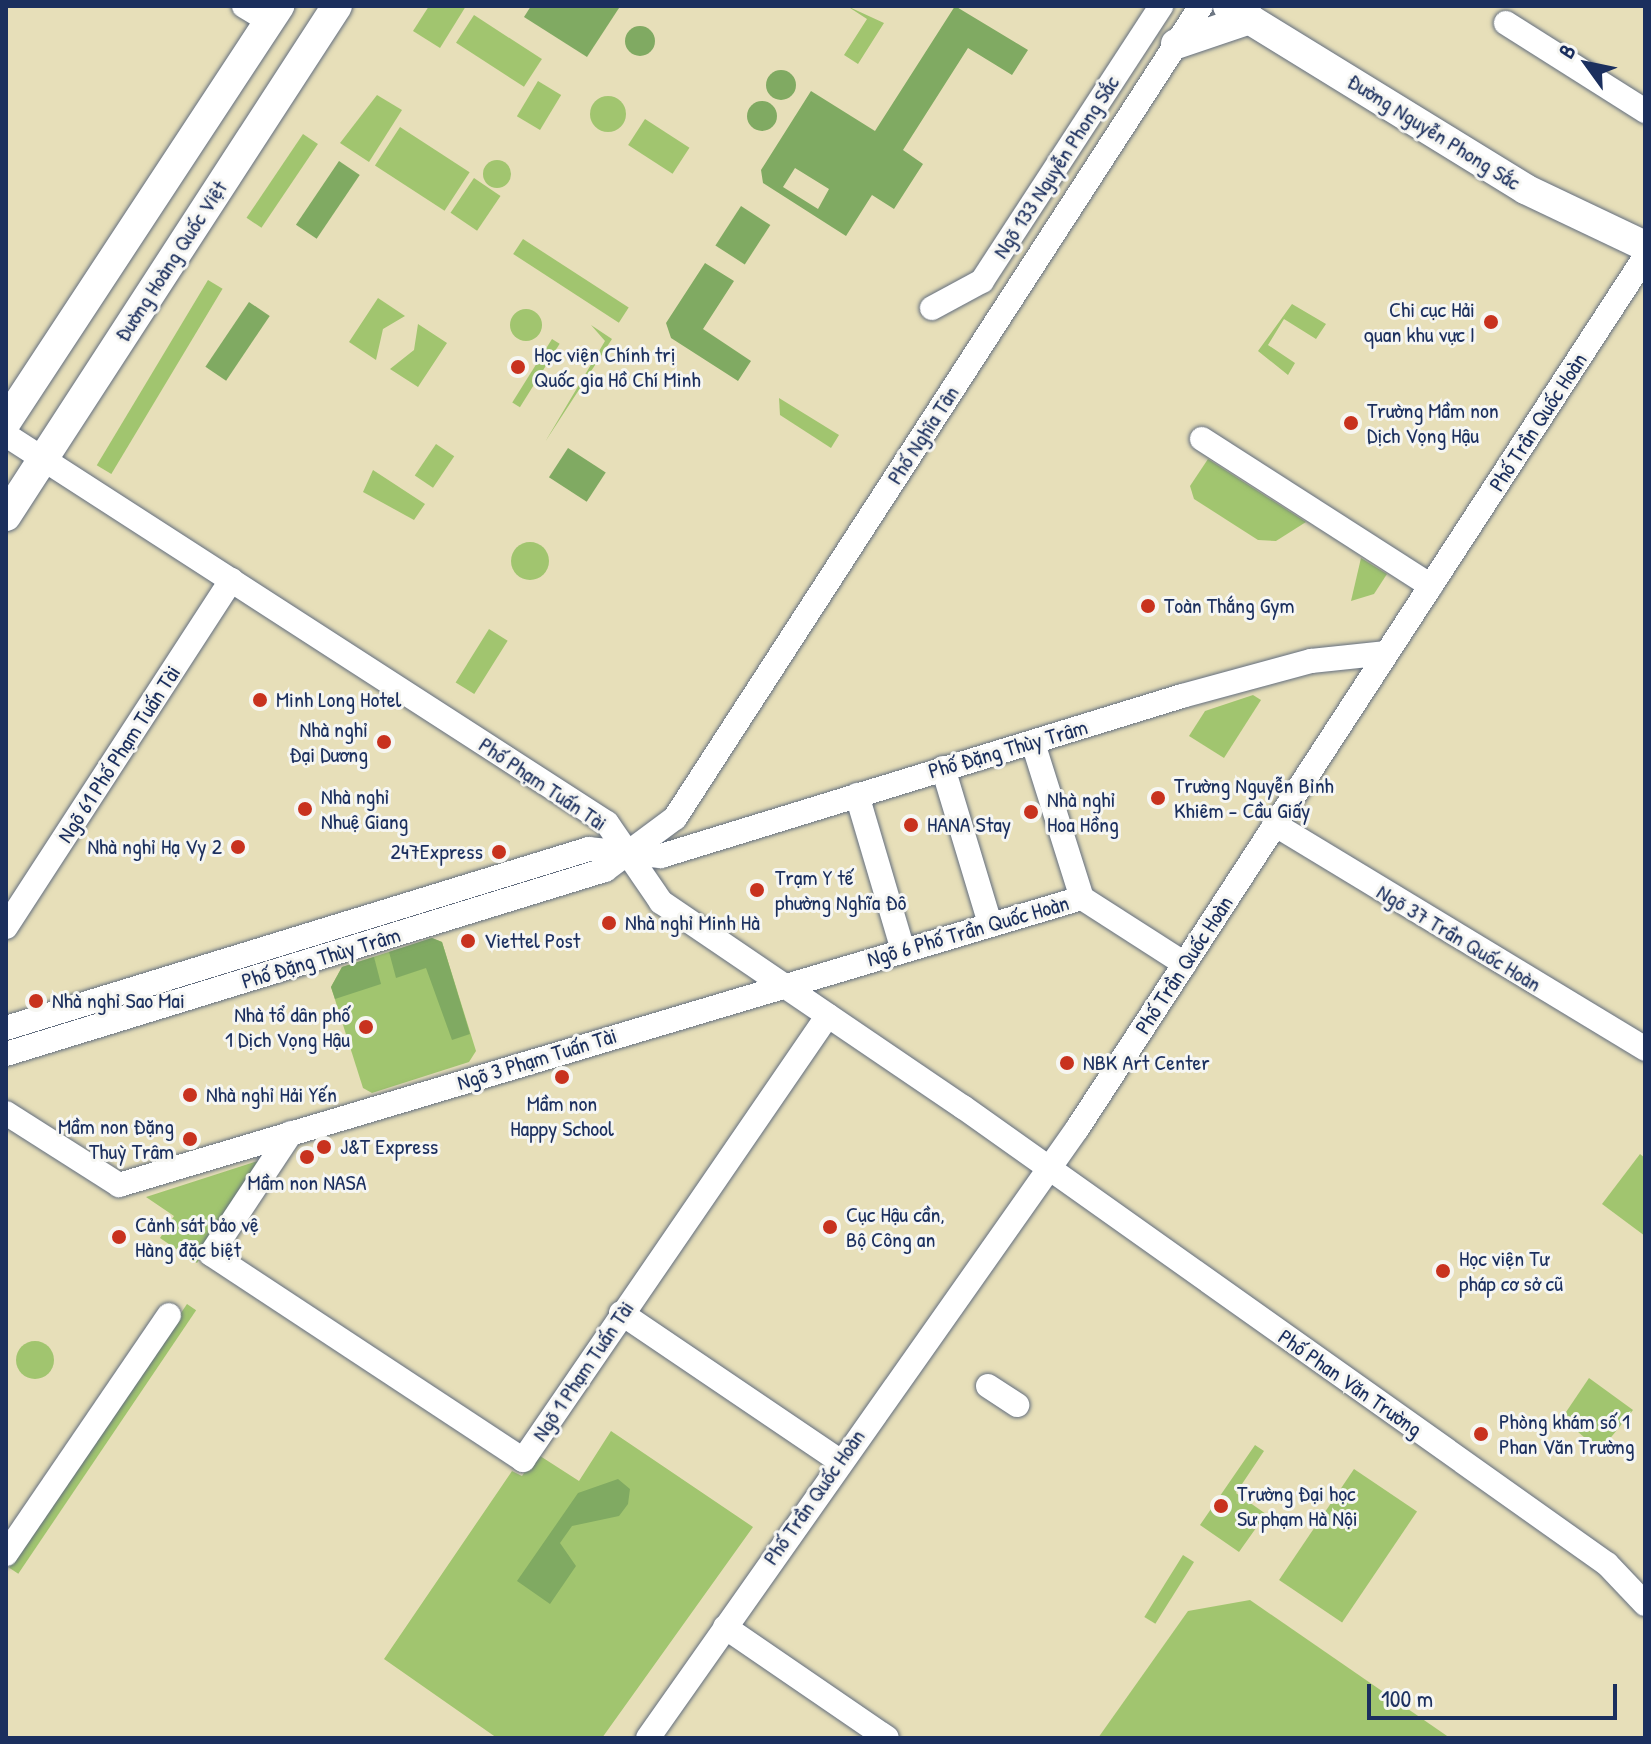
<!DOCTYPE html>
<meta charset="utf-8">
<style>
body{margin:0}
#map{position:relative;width:1651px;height:1744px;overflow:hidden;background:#e7dfb9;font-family:"Patrick Hand",sans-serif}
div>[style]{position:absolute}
.green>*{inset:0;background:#a1c56f;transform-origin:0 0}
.round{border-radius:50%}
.forest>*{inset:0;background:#80aa62;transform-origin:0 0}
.roads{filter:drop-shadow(0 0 2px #626d7e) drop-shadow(0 0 2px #626d7e)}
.minor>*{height:24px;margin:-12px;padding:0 12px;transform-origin:12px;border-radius:12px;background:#fff}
.major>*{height:30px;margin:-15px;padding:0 15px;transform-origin:15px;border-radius:15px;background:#fff}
.dots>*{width:22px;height:22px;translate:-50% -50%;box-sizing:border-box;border:4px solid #f6f6f2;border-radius:50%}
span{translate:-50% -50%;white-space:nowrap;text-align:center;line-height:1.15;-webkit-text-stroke:6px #f6f6f2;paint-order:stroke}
.street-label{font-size:22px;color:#1b2f5e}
.poi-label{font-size:22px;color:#1b2f5e}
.right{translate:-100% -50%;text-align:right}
.left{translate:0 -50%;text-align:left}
.frame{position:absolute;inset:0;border:8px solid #1b2f5e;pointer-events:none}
.north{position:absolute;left:1547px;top:24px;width:80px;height:80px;-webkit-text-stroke:6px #f6f6f2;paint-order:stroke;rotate:303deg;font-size:22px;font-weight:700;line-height:32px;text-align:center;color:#1b2f5e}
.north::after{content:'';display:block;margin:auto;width:28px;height:36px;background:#1b2f5e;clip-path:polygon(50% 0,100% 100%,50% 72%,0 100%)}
.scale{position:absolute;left:1367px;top:1684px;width:250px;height:36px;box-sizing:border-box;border:4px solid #1b2f5e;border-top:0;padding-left:10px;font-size:24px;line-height:28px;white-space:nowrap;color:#1b2f5e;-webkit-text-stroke:6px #f6f6f2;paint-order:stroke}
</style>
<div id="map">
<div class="green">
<div style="clip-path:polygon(429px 6px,466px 6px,440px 48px,413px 31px)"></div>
<div style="clip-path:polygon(847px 6px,884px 23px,858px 64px,844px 55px,867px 19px)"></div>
<div style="left:474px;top:15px;width:81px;height:33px;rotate:33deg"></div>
<div style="left:538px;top:81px;width:27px;height:41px;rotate:31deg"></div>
<div style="clip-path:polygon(377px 95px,402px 110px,369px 162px,340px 143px)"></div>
<div class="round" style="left:590px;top:96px;width:36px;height:36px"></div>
<div style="left:645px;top:119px;width:53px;height:31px;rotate:33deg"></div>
<div style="left:400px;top:127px;width:83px;height:46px;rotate:33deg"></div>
<div style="left:303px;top:134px;width:18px;height:101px;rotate:34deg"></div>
<div class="round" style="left:483px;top:160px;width:28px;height:28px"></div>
<div style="left:474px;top:178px;width:32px;height:42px;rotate:34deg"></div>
<div style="left:523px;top:239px;width:126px;height:18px;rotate:33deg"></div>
<div style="left:208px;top:280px;width:17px;height:216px;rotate:31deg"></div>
<div style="clip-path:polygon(378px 298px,405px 316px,383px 329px,376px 360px,349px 342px)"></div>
<div style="clip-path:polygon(1292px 304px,1326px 324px,1316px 339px,1284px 319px,1268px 345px,1295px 363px,1288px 375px,1258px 351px)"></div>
<div class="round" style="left:510px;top:309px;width:32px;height:32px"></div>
<div style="clip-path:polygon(418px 324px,447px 343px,418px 387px,390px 369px,414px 350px)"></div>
<div style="clip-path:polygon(591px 325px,612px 339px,545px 442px,605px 341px)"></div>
<div style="left:552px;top:339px;width:9px;height:75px;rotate:32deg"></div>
<div style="clip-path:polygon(779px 398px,839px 435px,831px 448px,780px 415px)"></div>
<div style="left:436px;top:444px;width:22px;height:38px;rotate:34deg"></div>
<div style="clip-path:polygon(1208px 459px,1306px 522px,1276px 541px,1258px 540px,1194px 499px,1190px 486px)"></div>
<div style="clip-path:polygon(373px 470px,425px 504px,414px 520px,363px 492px)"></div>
<div class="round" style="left:511px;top:542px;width:38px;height:38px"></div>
<div style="clip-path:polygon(1361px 558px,1387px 574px,1374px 594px,1351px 601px)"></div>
<div style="left:489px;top:629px;width:22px;height:63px;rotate:32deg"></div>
<div style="clip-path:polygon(1253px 695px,1261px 700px,1224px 758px,1189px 736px,1205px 711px)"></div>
<div style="clip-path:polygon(432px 938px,442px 942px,476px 1051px,469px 1062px,372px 1093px,363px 1088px,331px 987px,342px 967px)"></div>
<div style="clip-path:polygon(1640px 1154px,1645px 1158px,1645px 1236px,1602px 1204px)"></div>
<div style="clip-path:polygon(264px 1159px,197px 1263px,160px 1238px,174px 1216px,146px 1197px)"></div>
<div style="left:187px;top:1304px;width:11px;height:318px;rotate:34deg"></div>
<div class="round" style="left:16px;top:1341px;width:38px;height:38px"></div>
<div style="clip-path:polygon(1589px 1378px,1633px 1410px,1600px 1451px,1562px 1418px)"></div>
<div style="clip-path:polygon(611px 1431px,753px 1527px,602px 1738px,497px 1738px,384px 1659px,512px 1471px,522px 1476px,537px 1454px,579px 1481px)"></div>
<div style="clip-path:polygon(1255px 1445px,1264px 1451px,1236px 1493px,1266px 1514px,1239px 1552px,1200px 1525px)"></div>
<div style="left:1354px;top:1469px;width:76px;height:134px;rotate:34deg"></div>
<div style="left:1183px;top:1555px;width:13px;height:73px;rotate:32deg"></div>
<div style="clip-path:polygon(1250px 1600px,1450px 1738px,1098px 1738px,1188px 1611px)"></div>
</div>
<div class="forest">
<div style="clip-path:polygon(531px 6px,615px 6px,619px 8px,587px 57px,524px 17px)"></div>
<div style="clip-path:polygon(evenodd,955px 6px,1028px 50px,1012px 75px,968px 48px,903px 150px,923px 164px,894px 209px,872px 195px,846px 236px,763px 183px,761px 170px,811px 91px,875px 131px,955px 6px,795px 168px,829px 189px,818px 209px,783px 187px,795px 168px)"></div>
<div class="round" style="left:625px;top:26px;width:30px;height:30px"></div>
<div class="round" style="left:766px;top:70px;width:30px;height:30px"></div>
<div class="round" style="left:747px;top:101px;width:30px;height:30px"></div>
<div style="left:339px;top:161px;width:25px;height:77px;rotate:34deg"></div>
<div style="left:741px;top:206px;width:35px;height:47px;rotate:33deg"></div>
<div style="clip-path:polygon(705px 263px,734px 281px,703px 329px,751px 361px,738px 381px,671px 338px,666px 323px)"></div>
<div style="left:249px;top:302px;width:25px;height:78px;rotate:34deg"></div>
<div style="left:568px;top:448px;width:45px;height:35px;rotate:33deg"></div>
<div style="clip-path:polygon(432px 938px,442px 942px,470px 1034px,452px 1040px,426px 968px,396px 978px,389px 952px)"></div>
<div style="clip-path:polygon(374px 957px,381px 984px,335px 999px,331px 987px,342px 967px)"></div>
<div style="clip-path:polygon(618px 1479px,630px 1489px,628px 1504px,619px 1516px,572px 1526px,560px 1543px,576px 1566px,550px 1604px,517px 1581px,578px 1493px)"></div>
</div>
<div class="roads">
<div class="minor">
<div style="left:244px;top:6px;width:29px;rotate:31deg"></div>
<div style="left:1506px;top:23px;width:165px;rotate:32.3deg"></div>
<div style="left:932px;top:308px;width:57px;rotate:-28.4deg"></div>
<div style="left:982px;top:281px;width:328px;rotate:-56.9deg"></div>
<div style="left:6px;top:435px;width:715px;rotate:32.85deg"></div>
<div style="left:607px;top:823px;width:96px;rotate:55.6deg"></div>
<div style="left:661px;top:902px;width:365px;rotate:34.2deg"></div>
<div style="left:963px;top:1107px;width:790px;rotate:35.36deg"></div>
<div style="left:1607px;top:1564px;width:55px;rotate:46.5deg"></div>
<div style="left:1202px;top:439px;width:272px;rotate:32.7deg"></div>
<div style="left:1033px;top:743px;width:163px;rotate:72.5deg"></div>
<div style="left:943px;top:768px;width:163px;rotate:73.2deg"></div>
<div style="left:857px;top:795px;width:162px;rotate:73.5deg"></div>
<div style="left:1274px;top:824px;width:434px;rotate:31.2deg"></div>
<div style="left:6px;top:927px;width:414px;rotate:-57deg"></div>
<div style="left:6px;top:1028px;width:610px;rotate:-17.07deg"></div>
<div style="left:589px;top:849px;width:72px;rotate:5.6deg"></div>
<div style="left:661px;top:856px;width:545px;rotate:-17.07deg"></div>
<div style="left:1182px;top:696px;width:134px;rotate:-15.2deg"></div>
<div style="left:1311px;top:661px;width:76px;rotate:-6deg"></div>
<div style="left:6px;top:1054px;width:627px;rotate:-17.08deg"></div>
<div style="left:605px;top:870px;width:87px;rotate:-36.6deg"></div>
<div style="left:675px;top:818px;width:967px;rotate:-57.07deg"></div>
<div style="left:6px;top:1113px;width:134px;rotate:32.5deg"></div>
<div style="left:119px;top:1185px;width:1005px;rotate:-16.6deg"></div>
<div style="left:1082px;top:898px;width:122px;rotate:32.7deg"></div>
<div style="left:291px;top:1133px;width:145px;rotate:123.5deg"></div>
<div style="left:211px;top:1254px;width:374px;rotate:33.4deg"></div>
<div style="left:523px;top:1460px;width:539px;rotate:-55.57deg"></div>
<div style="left:621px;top:1313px;width:264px;rotate:34.1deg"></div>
<div style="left:988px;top:1386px;width:35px;rotate:33deg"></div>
<div style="left:6px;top:1554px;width:289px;rotate:-55.7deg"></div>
<div style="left:725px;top:1627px;width:196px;rotate:34.4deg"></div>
<div style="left:648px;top:1738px;width:745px;rotate:-54.84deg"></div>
<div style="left:1077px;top:1129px;width:1041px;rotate:-56.92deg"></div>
</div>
<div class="major">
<div style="left:1228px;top:6px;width:349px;rotate:31.6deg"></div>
<div style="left:1525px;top:189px;width:133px;rotate:25.4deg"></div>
<div style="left:1176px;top:44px;width:78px;rotate:-18.7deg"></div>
<div style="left:6px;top:422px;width:498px;rotate:-56.7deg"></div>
<div style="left:6px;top:516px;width:608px;rotate:-57.02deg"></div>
</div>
</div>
<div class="dots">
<div style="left:1491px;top:322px;background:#c8321e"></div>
<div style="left:518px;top:367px;background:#c8321e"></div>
<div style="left:1351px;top:423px;background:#c8321e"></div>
<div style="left:1148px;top:606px;background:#c8321e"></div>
<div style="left:260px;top:700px;background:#c8321e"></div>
<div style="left:384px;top:742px;background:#c8321e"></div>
<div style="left:1158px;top:798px;background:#c8321e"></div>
<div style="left:305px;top:809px;background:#c8321e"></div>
<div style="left:1031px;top:812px;background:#c8321e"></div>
<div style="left:911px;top:825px;background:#c8321e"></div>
<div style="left:238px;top:847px;background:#c8321e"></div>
<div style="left:499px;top:852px;background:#c8321e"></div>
<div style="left:757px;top:890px;background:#c8321e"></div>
<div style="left:609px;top:923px;background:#c8321e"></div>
<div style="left:468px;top:941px;background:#c8321e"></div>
<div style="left:36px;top:1001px;background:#c8321e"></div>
<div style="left:366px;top:1027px;background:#c8321e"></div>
<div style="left:1067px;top:1063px;background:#c8321e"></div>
<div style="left:562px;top:1077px;background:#c8321e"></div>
<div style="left:190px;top:1095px;background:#c8321e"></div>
<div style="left:190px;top:1139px;background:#c8321e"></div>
<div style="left:324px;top:1147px;background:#c8321e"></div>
<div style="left:307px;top:1157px;background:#c8321e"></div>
<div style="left:830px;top:1227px;background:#c8321e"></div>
<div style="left:119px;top:1237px;background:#c8321e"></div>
<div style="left:1443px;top:1271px;background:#c8321e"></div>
<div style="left:1481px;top:1434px;background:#c8321e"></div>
<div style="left:1221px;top:1506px;background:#c8321e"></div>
</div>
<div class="street-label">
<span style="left:1434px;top:132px;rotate:32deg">Đường Nguyễn Phong Sắc</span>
<span style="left:1056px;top:167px;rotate:-57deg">Ngõ 133 Nguyễn Phong Sắc</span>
<span style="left:171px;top:261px;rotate:-57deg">Đường Hoàng Quốc Việt</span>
<span style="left:1538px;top:422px;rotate:-57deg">Phố Trần Quốc Hoàn</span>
<span style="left:923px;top:435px;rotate:-57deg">Phố Nghĩa Tân</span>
<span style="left:1008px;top:749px;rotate:-16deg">Phố Đặng Thùy Trâm</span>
<span style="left:119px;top:754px;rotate:-57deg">Ngõ 61 Phố Phạm Tuấn Tài</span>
<span style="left:543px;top:784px;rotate:34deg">Phố Phạm Tuấn Tài</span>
<span style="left:968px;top:931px;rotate:-16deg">Ngõ 6 Phố Trần Quốc Hoàn</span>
<span style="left:1459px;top:938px;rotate:31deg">Ngõ 37 Trần Quốc Hoàn</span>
<span style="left:321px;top:958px;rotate:-17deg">Phố Đặng Thùy Trâm</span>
<span style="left:1184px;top:965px;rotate:-57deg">Phố Trần Quốc Hoàn</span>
<span style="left:537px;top:1059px;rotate:-17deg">Ngõ 3 Phạm Tuấn Tài</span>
<span style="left:583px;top:1371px;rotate:-56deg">Ngõ 1 Phạm Tuấn Tài</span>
<span style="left:1350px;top:1383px;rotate:35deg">Phố Phan Văn Trường</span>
<span style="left:814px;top:1497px;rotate:-55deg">Phố Trần Quốc Hoàn</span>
</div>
<div class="poi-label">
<span class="right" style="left:1475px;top:322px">Chi cục Hải<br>quan khu vực I</span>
<span class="left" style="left:534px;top:367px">Học viện Chính trị<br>Quốc gia Hồ Chí Minh</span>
<span class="left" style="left:1367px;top:423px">Trường Mầm non<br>Dịch Vọng Hậu</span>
<span class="left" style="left:1164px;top:606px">Toàn Thắng Gym</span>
<span class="left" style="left:276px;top:700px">Minh Long Hotel</span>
<span class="right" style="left:368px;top:742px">Nhà nghỉ<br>Đại Dương</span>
<span class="left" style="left:1174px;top:798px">Trường Nguyễn Bỉnh<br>Khiêm - Cầu Giấy</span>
<span class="left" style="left:321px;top:809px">Nhà nghỉ<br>Nhuệ Giang</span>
<span class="left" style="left:1047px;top:812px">Nhà nghỉ<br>Hoa Hồng</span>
<span class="left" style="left:927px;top:825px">HANA Stay</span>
<span class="right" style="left:222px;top:847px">Nhà nghỉ Hạ Vy 2</span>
<span class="right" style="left:483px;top:852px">247Express</span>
<span class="left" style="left:775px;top:890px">Trạm Y tế<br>phường Nghĩa Đô</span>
<span class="left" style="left:625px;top:923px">Nhà nghỉ Minh Hà</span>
<span class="left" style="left:484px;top:941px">Viettel Post</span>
<span class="left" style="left:52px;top:1001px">Nhà nghỉ Sao Mai</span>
<span class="right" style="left:350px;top:1027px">Nhà tổ dân phố<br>1 Dịch Vọng Hậu</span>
<span class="left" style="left:1083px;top:1063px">NBK Art Center</span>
<span class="left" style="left:206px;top:1095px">Nhà nghỉ Hải Yến</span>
<span style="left:562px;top:1116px">Mầm non<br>Happy School</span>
<span class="right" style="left:174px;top:1139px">Mầm non Đặng<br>Thuỳ Trâm</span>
<span class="left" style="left:340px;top:1147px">J&amp;T Express</span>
<span style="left:307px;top:1183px">Mầm non NASA</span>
<span class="left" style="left:846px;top:1227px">Cục Hậu cần,<br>Bộ Công an</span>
<span class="left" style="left:135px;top:1237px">Cảnh sát bảo vệ<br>Hàng đặc biệt</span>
<span class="left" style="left:1459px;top:1271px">Học viện Tư<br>pháp cơ sở cũ</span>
<span class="left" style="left:1499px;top:1434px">Phòng khám số 1<br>Phan Văn Trường</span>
<span class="left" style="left:1237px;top:1506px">Trường Đại học<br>Sư phạm Hà Nội</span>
</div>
<div class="frame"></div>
<div class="north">B</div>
<div class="scale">100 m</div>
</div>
